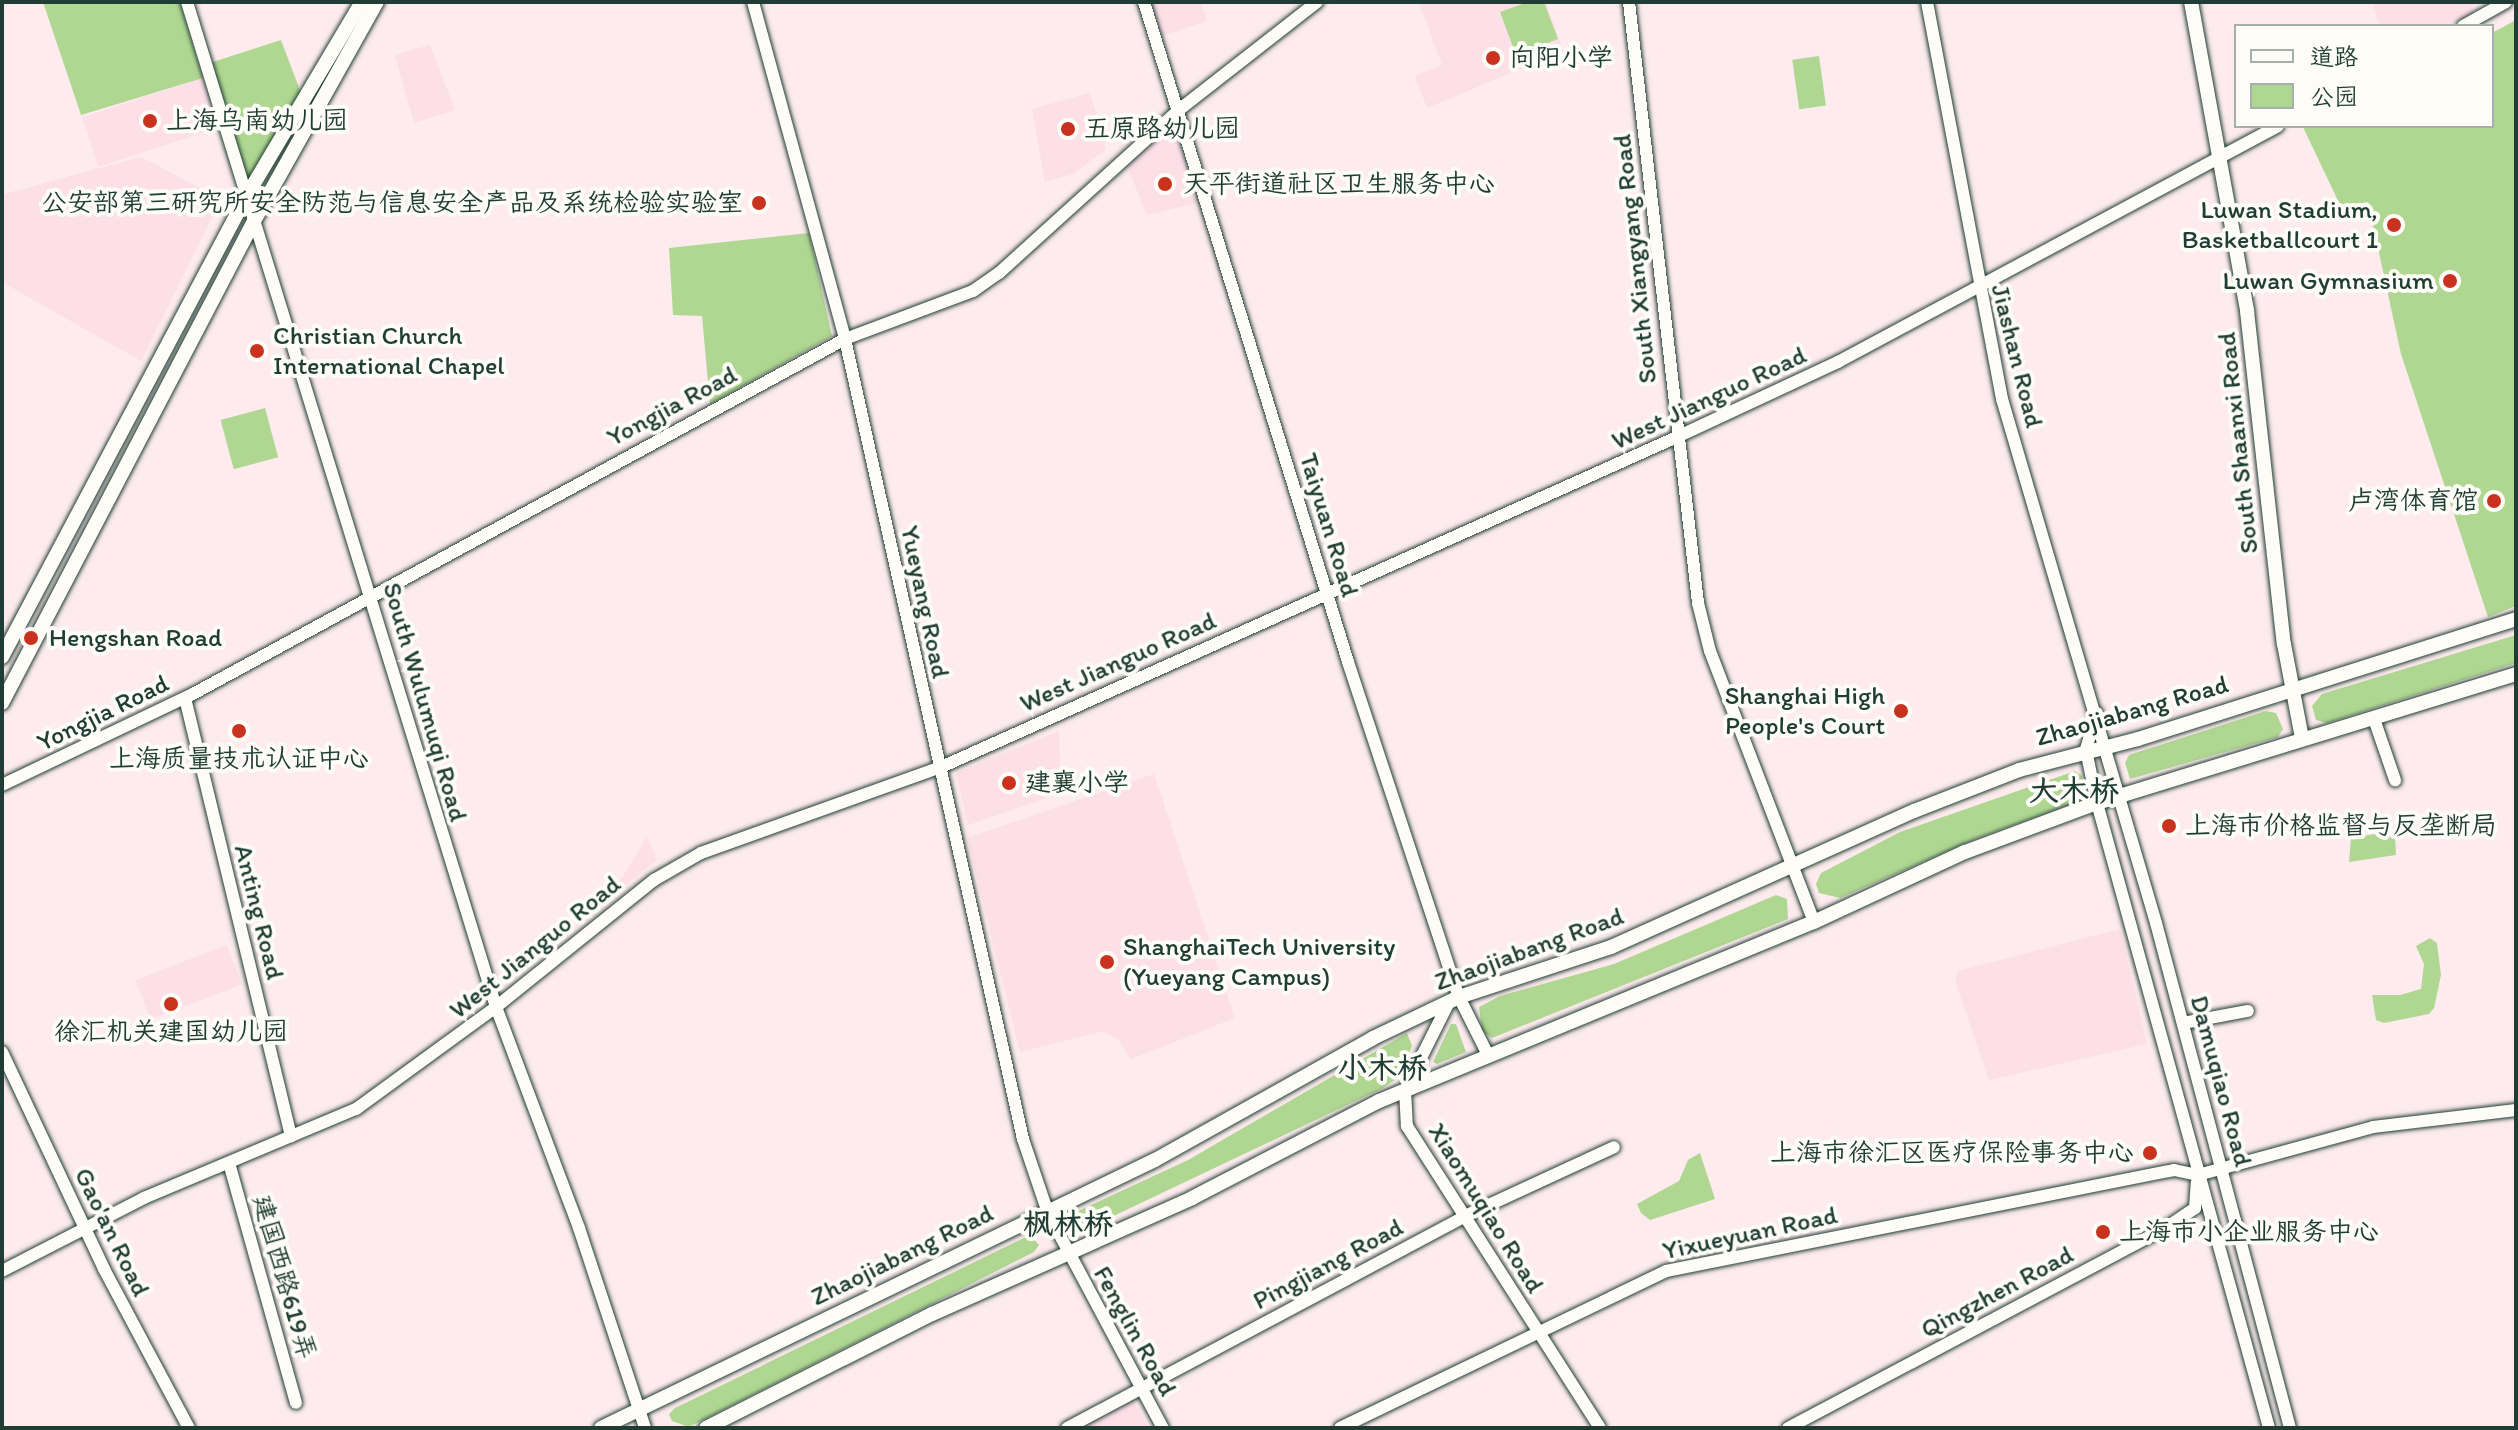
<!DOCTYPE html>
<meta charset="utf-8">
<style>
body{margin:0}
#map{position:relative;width:2518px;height:1430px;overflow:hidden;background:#fdebee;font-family:Itim,"LXGW WenKai TC",sans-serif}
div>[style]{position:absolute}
.built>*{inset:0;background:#fddfe8;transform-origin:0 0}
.green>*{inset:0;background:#b0d792;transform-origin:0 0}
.roads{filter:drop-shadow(0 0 2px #1f3d34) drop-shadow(0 0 2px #1f3d34)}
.minor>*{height:12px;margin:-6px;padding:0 6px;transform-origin:6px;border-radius:6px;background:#fdfcf7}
.major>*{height:14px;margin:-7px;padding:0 7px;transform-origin:7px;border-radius:7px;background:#fdfcf7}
.dots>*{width:22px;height:22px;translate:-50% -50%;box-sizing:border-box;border:4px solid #fdfcf7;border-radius:50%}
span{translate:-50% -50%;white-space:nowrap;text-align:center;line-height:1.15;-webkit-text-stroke:8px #fdfcf7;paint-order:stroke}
.poi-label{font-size:26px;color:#1f3d34}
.left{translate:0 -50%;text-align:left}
.right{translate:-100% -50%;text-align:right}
.street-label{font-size:26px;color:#1f3d34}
.quarter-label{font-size:30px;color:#1f3d34;font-weight:700}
.frame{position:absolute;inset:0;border:4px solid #1f3d34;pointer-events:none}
.legend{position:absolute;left:2234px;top:24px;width:260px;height:104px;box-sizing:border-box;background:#fdfcf7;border:2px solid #a4b0a9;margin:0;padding:10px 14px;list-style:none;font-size:24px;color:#1f3d34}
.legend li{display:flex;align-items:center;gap:16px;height:40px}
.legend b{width:40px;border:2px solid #a4b0a9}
</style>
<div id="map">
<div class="built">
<div style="clip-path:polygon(1150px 2px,1201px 2px,1207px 21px,1161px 36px)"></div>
<div style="clip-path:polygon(1419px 2px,1546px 2px,1563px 51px,1427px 108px,1415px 76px,1442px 65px)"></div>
<div style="clip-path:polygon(2372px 2px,2472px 2px,2473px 13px,2451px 26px,2380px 26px)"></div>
<div style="clip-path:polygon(430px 45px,455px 110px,414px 123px,395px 55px)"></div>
<div style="left:203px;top:78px;width:52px;height:127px;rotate:72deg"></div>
<div style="clip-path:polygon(1090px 93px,1106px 149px,1073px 174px,1045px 182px,1032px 109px)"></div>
<div style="clip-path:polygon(1176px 121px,1202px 202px,1147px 215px,1127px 166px)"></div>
<div style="clip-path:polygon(141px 157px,221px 199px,141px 361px,2px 282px,4px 194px)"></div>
<div style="clip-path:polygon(1059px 731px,1061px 793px,968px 825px,956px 773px)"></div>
<div style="clip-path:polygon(1154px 774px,1235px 1018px,1131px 1059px,1118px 1039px,1104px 1031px,1020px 1052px,967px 838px)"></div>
<div style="clip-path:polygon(647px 837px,657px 860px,610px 897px)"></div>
<div style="clip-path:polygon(2120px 929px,2147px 1044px,1989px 1080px,1955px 981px,1958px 971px)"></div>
<div style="left:227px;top:945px;width:42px;height:98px;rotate:69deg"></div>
<div style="clip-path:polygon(1132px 1398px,1148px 1428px,1075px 1428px)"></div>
</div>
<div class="green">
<div style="clip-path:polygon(43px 2px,180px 2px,203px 78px,81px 115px)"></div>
<div style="clip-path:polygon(1528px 2px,1544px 2px,1558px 39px,1516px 55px,1500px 12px)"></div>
<div style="clip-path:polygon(2516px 20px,2516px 606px,2488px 617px,2401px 354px,2368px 202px,2341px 207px,2303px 127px,2492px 126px,2492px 33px)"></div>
<div style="clip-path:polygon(281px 40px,301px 93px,247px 187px,210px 63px)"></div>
<div style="left:1819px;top:56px;width:50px;height:27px;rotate:82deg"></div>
<div style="clip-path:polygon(809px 233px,832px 336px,710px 404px,702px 316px,673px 315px,669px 248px)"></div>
<div style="left:265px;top:408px;width:51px;height:46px;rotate:75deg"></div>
<div style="clip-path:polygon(2516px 635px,2516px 663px,2327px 723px,2316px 720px,2312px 706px,2322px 694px)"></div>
<div style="clip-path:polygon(2266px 711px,2276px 713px,2283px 729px,2278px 737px,2130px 779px,2125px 763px,2129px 755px)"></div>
<div style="clip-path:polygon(2075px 771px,2082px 776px,2085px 799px,1975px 839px,1840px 898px,1819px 893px,1816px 884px,1821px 873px,1900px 832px)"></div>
<div style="clip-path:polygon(2387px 832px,2395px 834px,2396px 855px,2349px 862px,2351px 838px)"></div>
<div style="clip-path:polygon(1776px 895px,1787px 899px,1788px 919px,1492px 1038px,1482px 1031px,1479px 1007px,1500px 996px,1614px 964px)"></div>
<div style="clip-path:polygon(2430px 938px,2437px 943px,2441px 975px,2434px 1008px,2429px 1014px,2384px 1023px,2376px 1020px,2372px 995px,2400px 995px,2421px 989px,2424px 964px,2416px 946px)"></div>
<div style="clip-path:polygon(1451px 1024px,1456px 1024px,1466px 1052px,1437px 1064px,1433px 1062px)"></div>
<div style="clip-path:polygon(1407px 1033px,1412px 1046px,1399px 1077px,1383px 1088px,1082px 1231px,1076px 1229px,1074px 1213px,1188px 1160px)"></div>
<div style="clip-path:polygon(1700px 1153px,1715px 1199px,1650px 1220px,1641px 1213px,1637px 1204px,1679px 1181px,1688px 1160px)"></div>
<div style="clip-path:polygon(1030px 1235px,1039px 1245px,1034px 1252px,689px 1427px,672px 1421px,669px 1414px,675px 1408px)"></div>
</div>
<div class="roads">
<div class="minor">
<div style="left:187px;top:2px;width:1051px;rotate:72.91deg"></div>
<div style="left:496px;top:1007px;width:236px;rotate:69.4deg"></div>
<div style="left:579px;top:1228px;width:211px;rotate:71.7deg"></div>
<div style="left:753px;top:2px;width:349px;rotate:74.7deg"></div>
<div style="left:845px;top:339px;width:820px;rotate:77.46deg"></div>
<div style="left:1023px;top:1139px;width:78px;rotate:71.3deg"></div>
<div style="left:1048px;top:1213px;width:244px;rotate:61.9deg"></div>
<div style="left:1144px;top:2px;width:691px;rotate:72.82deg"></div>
<div style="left:1348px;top:662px;width:353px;rotate:71.7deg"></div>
<div style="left:1459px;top:997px;width:65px;rotate:63.4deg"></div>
<div style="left:1629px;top:2px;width:605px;rotate:83.45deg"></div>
<div style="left:1698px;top:603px;width:49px;rotate:76deg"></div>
<div style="left:1710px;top:651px;width:290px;rotate:69deg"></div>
<div style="left:1927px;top:2px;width:404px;rotate:79.3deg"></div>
<div style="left:2002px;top:399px;width:546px;rotate:73.62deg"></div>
<div style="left:2156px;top:923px;width:522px;rotate:75.14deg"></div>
<div style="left:2463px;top:26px;width:49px;rotate:-29.2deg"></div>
<div style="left:185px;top:698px;width:451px;rotate:76.4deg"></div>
<div style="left:2097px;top:713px;width:39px;rotate:107deg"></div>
<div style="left:2086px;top:750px;width:54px;rotate:78.3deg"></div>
<div style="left:2097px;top:803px;width:648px;rotate:74.61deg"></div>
<div style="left:2374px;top:719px;width:65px;rotate:71deg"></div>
<div style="left:2px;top:785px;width:209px;rotate:-25.5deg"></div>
<div style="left:191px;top:695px;width:745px;rotate:-28.56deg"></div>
<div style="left:845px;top:339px;width:137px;rotate:-20.6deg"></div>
<div style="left:973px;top:291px;width:32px;rotate:-35deg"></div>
<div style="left:999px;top:273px;width:244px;rotate:-42.2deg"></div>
<div style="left:1180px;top:109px;width:174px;rotate:-38deg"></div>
<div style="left:1449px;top:1002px;width:98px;rotate:116.6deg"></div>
<div style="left:1405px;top:1090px;width:36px;rotate:87deg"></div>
<div style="left:1407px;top:1126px;width:358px;rotate:57.4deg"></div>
<div style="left:2183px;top:1023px;width:66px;rotate:-10.5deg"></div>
<div style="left:2px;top:1052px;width:240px;rotate:64.8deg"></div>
<div style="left:104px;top:1269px;width:180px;rotate:61.9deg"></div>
<div style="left:229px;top:1163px;width:249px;rotate:74.4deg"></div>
<div style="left:2px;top:1271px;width:160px;rotate:-27.2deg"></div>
<div style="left:144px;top:1198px;width:230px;rotate:-22.8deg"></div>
<div style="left:356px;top:1109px;width:173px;rotate:-36.1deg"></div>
<div style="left:496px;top:1007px;width:203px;rotate:-38.8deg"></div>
<div style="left:654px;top:880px;width:54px;rotate:-29.9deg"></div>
<div style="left:701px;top:853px;width:253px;rotate:-19.7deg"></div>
<div style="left:939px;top:768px;width:809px;rotate:-24.16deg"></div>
<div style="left:1677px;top:437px;width:178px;rotate:-25deg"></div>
<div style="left:1838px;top:362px;width:499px;rotate:-28.2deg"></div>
<div style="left:1067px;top:1428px;width:451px;rotate:-28deg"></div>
<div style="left:1465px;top:1216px;width:164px;rotate:-24.8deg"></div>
<div style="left:1340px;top:1428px;width:362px;rotate:-25.7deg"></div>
<div style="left:1666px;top:1271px;width:518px;rotate:-11.24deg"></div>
<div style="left:2174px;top:1170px;width:25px;rotate:12deg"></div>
<div style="left:2198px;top:1175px;width:181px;rotate:-15.3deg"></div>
<div style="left:2373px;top:1127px;width:144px;rotate:-6.8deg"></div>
<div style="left:1788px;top:1428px;width:429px;rotate:-27.9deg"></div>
<div style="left:2167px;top:1227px;width:34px;rotate:-34deg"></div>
<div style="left:2195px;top:1208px;width:26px;rotate:-86deg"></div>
</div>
<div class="major">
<div style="left:2191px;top:2px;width:314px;rotate:79.7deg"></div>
<div style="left:2247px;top:311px;width:335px;rotate:83.7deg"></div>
<div style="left:2284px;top:644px;width:96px;rotate:79.2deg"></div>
<div style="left:2px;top:657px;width:521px;rotate:-62.06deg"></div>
<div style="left:246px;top:197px;width:227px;rotate:-59.3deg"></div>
<div style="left:2px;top:703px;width:544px;rotate:-62.4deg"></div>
<div style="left:254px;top:221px;width:251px;rotate:-60.7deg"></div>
<div style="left:601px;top:1428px;width:615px;rotate:-25.82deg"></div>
<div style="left:1155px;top:1160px;width:250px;rotate:-29.2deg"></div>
<div style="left:1373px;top:1038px;width:95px;rotate:-25.5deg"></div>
<div style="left:1459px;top:997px;width:160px;rotate:-18.2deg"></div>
<div style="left:1611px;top:947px;width:332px;rotate:-24.2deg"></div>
<div style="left:1914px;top:811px;width:113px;rotate:-21.3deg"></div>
<div style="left:2019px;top:770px;width:123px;rotate:-14.6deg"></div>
<div style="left:2138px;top:739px;width:397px;rotate:-17.6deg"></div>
<div style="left:706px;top:1428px;width:253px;rotate:-26.8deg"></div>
<div style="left:932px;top:1314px;width:285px;rotate:-24deg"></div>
<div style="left:1192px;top:1198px;width:211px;rotate:-27.4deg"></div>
<div style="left:1379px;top:1101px;width:470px;rotate:-22.4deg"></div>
<div style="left:1814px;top:922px;width:166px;rotate:-24.9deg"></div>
<div style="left:1965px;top:852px;width:141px;rotate:-20.4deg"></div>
<div style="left:2097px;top:803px;width:438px;rotate:-17.1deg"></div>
</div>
</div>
<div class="dots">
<div style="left:1493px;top:58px;background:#c8321e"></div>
<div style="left:150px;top:121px;background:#c8321e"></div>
<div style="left:1068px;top:129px;background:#c8321e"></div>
<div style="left:1165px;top:184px;background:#c8321e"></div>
<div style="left:759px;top:203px;background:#c8321e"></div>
<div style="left:2394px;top:225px;background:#c8321e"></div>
<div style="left:2450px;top:281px;background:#c8321e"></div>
<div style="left:257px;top:351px;background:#c8321e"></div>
<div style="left:2494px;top:501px;background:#c8321e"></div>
<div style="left:31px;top:638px;background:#c8321e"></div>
<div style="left:1901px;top:711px;background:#c8321e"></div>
<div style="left:239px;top:731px;background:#c8321e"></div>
<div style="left:1009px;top:783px;background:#c8321e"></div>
<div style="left:2169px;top:826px;background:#c8321e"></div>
<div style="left:1107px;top:962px;background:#c8321e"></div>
<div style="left:171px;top:1004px;background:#c8321e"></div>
<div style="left:2150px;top:1153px;background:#c8321e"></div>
<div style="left:2103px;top:1232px;background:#c8321e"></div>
</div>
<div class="poi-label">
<span class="left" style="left:1509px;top:58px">向阳小学</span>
<span class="left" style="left:166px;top:121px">上海乌南幼儿园</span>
<span class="left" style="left:1084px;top:129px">五原路幼儿园</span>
<span class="left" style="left:1183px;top:184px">天平街道社区卫生服务中心</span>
<span class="right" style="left:743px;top:203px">公安部第三研究所安全防范与信息安全产品及系统检验实验室</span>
<span class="right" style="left:2378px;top:225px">Luwan Stadium,<br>Basketballcourt 1</span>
<span class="right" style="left:2434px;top:281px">Luwan Gymnasium</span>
<span class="left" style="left:273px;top:351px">Christian Church<br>International Chapel</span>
<span class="right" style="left:2478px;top:501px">卢湾体育馆</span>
<span class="left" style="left:49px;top:638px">Hengshan Road</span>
<span class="right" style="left:1885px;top:711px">Shanghai High<br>People's Court</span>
<span style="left:239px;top:759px">上海质量技术认证中心</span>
<span class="left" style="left:1025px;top:783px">建襄小学</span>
<span class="left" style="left:2185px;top:826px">上海市价格监督与反垄断局</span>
<span class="left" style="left:1123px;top:962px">ShanghaiTech University<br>(Yueyang Campus)</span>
<span style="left:171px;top:1032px">徐汇机关建国幼儿园</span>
<span class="right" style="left:2134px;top:1153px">上海市徐汇区医疗保险事务中心</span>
<span class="left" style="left:2119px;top:1232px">上海市小企业服务中心</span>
</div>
<div class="street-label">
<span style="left:1635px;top:259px;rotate:-96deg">South Xiangyang Road</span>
<span style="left:2017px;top:356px;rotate:76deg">Jiashan Road</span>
<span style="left:1709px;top:398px;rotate:-25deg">West Jianguo Road</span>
<span style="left:672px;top:406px;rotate:-28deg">Yongjia Road</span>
<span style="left:2238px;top:443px;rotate:-96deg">South Shaanxi Road</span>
<span style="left:1329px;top:525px;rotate:73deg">Taiyuan Road</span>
<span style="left:925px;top:602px;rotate:78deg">Yueyang Road</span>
<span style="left:1118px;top:662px;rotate:-24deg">West Jianguo Road</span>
<span style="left:425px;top:702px;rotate:74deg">South Wulumuqi Road</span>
<span style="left:2132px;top:711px;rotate:-16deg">Zhaojiabang Road</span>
<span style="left:103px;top:713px;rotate:-26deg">Yongjia Road</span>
<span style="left:259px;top:912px;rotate:76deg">Anting Road</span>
<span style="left:535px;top:947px;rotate:-39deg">West Jianguo Road</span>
<span style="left:1529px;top:949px;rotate:-20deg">Zhaojiabang Road</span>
<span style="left:2221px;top:1081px;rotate:75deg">Damuqiao Road</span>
<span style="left:1486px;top:1208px;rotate:58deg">Xiaomuqiao Road</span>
<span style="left:112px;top:1232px;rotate:64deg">Gao'an Road</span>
<span style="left:1750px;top:1233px;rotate:-12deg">Yixueyuan Road</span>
<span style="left:902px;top:1255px;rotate:-26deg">Zhaojiabang Road</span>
<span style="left:1328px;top:1264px;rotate:-28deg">Pingjiang Road</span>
<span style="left:284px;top:1277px;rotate:74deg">建国西路619弄</span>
<span style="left:1997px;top:1292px;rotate:-28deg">Qingzhen Road</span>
<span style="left:1135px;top:1331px;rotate:61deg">Fenglin Road</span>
</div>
<div class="quarter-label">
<span style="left:2074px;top:791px">大木桥</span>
<span style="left:1382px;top:1068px">小木桥</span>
<span style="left:1068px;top:1224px">枫林桥</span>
</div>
<div class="frame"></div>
<ul class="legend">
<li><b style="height:10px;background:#fdfcf7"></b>道路</li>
<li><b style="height:22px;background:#b0d792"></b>公园</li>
</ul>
</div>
